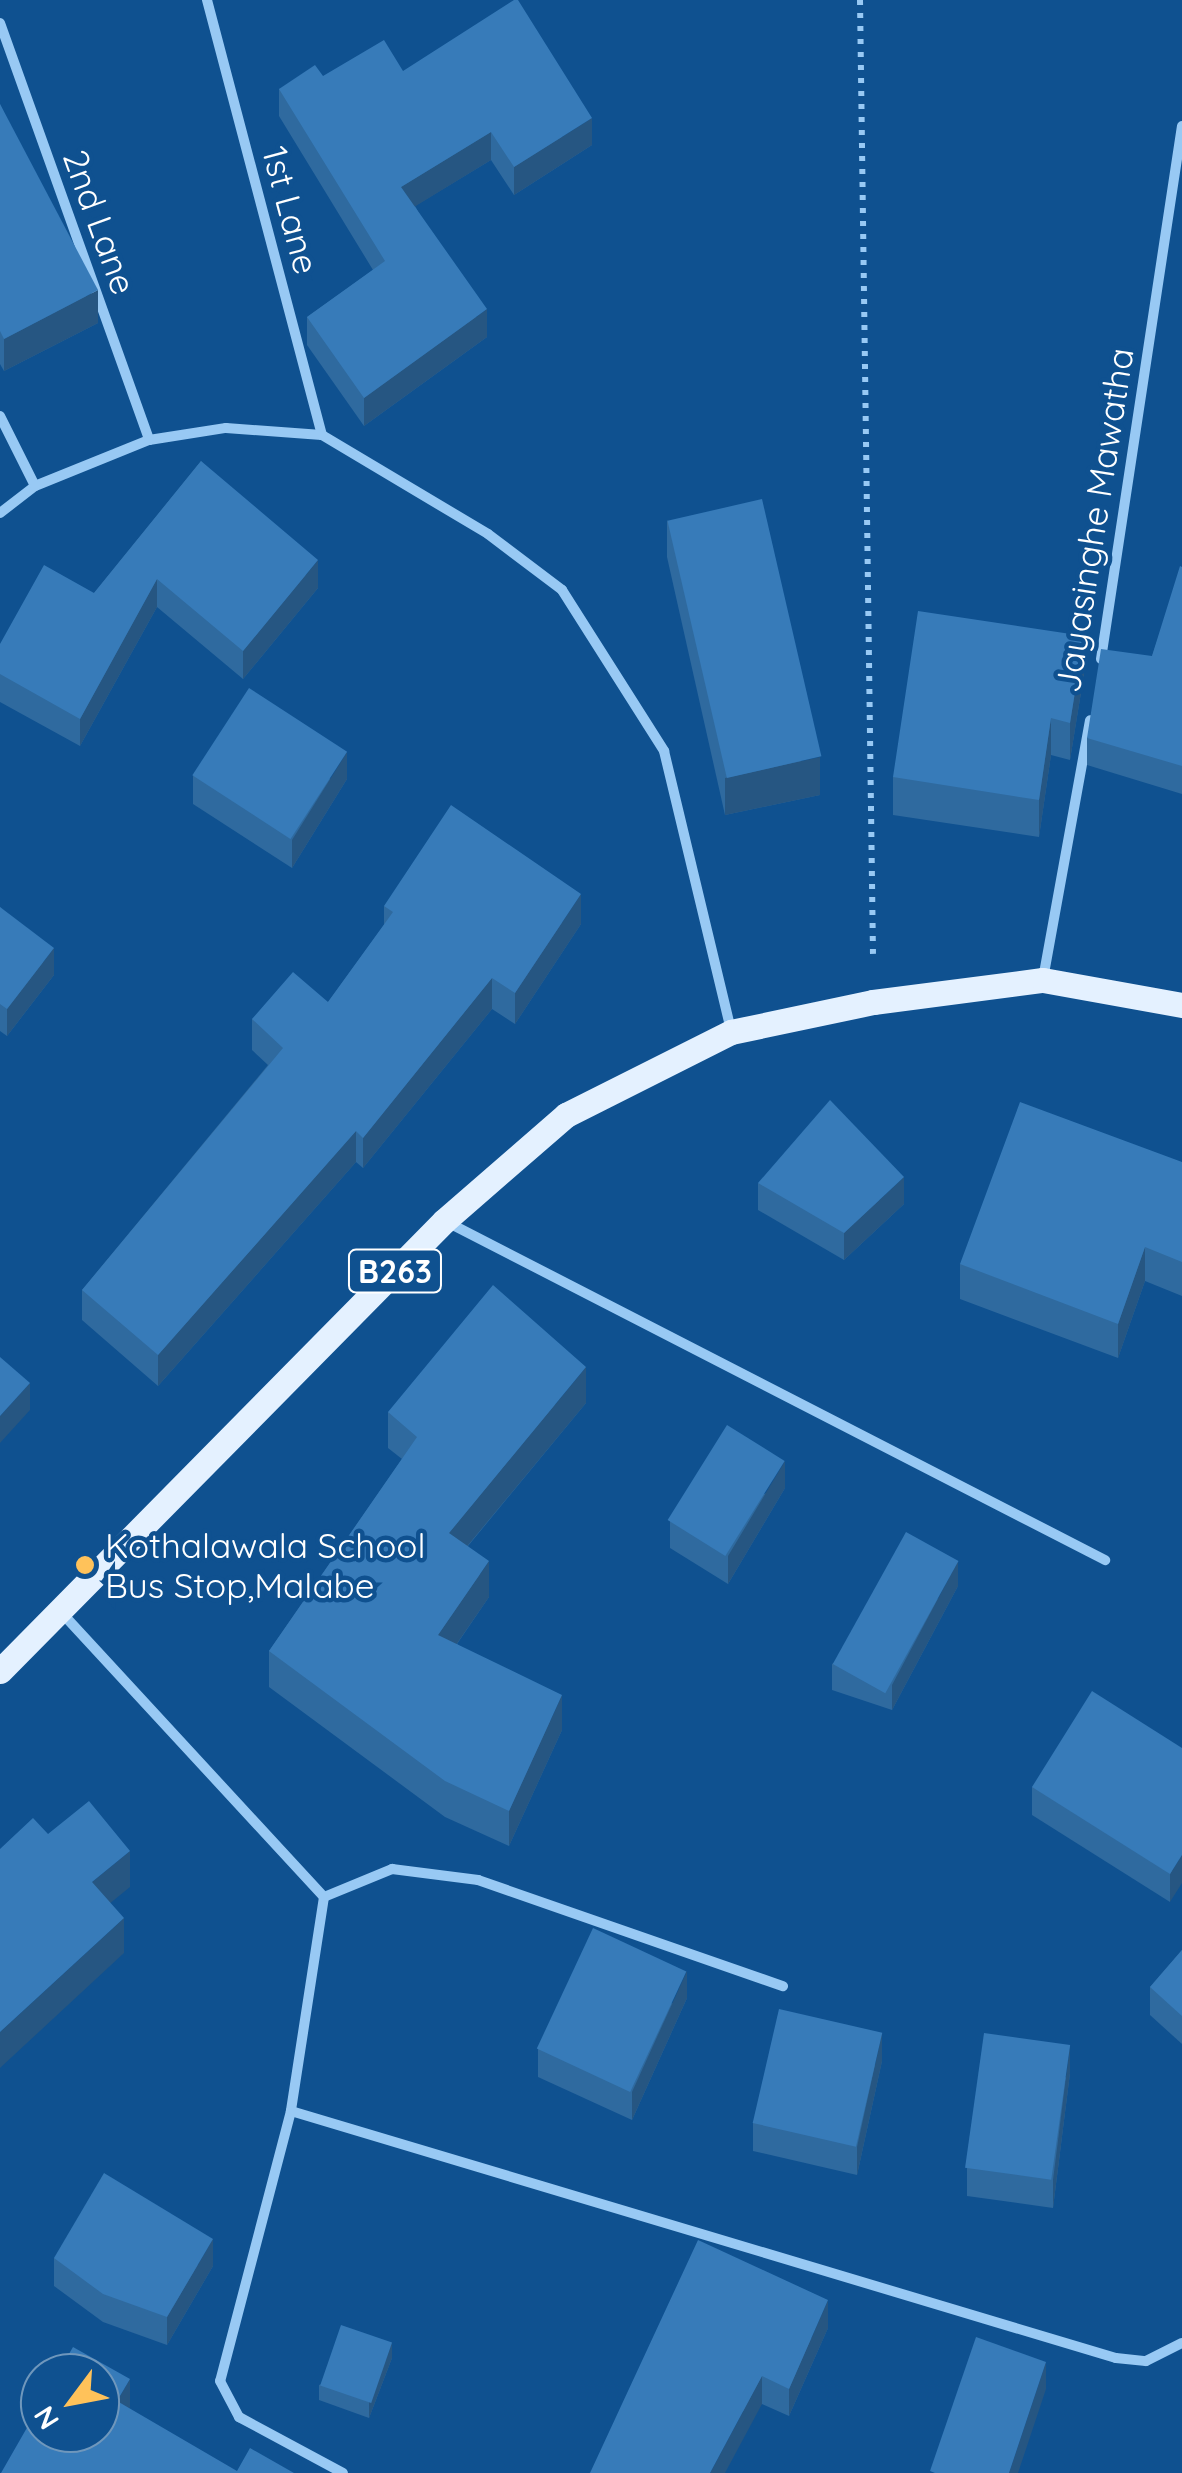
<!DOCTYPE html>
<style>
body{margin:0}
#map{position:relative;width:1182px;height:2473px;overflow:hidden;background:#0f5190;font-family:Quicksand,sans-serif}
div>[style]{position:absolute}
.path>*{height:6px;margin-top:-3px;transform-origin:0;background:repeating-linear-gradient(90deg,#98c9f4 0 5px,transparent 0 13px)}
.minor>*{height:10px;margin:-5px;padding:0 5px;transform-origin:5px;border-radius:5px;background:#98c9f4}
.primary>*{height:25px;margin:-12.5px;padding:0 12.5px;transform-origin:12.5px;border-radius:12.5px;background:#e4f1ff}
.wall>*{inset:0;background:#2f6a9f}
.shaded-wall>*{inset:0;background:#265682}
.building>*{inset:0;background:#377bb9;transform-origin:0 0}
.dots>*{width:28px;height:28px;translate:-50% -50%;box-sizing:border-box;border:5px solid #0f5190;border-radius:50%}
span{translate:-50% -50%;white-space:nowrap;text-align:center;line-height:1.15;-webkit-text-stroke:9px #0f5190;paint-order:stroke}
.shield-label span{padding:2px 8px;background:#0f5190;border:2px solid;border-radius:8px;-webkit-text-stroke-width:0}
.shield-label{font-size:32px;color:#fff;font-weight:700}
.street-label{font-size:35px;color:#fff}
.poi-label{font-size:35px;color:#fff}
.left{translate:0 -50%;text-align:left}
.north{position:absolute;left:20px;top:2353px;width:100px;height:100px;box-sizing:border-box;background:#0f5190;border:2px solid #6f97bc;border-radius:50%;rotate:238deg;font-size:28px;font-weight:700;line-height:40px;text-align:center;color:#fff}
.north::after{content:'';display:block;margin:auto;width:35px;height:45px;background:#ffc25a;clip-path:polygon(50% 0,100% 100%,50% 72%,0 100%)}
</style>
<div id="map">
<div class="path">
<div style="left:860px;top:0;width:954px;rotate:89.22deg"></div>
</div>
<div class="minor">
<div style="left:207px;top:0;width:450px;rotate:75.2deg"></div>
<div style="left:0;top:23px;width:443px;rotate:70.3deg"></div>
<div style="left:0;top:416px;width:78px;rotate:63.4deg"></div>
<div style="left:0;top:513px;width:44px;rotate:-37.6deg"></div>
<div style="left:35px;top:486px;width:123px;rotate:-22deg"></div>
<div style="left:149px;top:440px;width:78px;rotate:-8.9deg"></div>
<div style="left:226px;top:428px;width:96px;rotate:4.2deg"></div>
<div style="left:322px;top:435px;width:193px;rotate:30.8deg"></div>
<div style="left:488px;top:534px;width:93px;rotate:37.1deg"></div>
<div style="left:562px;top:590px;width:191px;rotate:57.6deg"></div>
<div style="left:664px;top:751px;width:288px;rotate:76.5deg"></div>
<div style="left:1101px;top:659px;width:539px;rotate:-81.36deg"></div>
<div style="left:1043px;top:979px;width:263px;rotate:-79.7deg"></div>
<div style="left:447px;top:1222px;width:740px;rotate:27.19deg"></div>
<div style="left:61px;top:1612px;width:388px;rotate:47.3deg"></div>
<div style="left:324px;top:1897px;width:217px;rotate:98.8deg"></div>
<div style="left:291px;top:2111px;width:279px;rotate:104.7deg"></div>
<div style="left:220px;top:2381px;width:41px;rotate:62.2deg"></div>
<div style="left:239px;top:2417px;width:118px;rotate:28.3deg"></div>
<div style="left:324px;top:1897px;width:74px;rotate:-22.4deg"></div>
<div style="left:392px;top:1869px;width:87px;rotate:7.3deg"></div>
<div style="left:478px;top:1880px;width:323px;rotate:19.2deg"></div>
<div style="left:291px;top:2111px;width:861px;rotate:16.67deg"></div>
<div style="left:1116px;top:2358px;width:30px;rotate:6deg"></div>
<div style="left:1146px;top:2361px;width:40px;rotate:-26.6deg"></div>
</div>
<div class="primary">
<div style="left:0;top:1671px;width:632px;rotate:-45.38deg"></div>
<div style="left:444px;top:1221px;width:162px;rotate:-41deg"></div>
<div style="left:566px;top:1115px;width:185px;rotate:-26.7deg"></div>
<div style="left:731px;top:1032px;width:145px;rotate:-11.9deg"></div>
<div style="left:873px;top:1002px;width:171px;rotate:-7.4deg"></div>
<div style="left:1043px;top:980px;width:141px;rotate:10.2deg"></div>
</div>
<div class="wall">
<div style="clip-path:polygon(323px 76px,592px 145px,514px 195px,491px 160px,415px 206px,487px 337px,364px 426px,307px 345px,307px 317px,373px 270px,279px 116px,279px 89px)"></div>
<div style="clip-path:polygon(0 104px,98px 323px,4px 371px,0 364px)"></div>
<div style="clip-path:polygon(201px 461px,318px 588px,243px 679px,157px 607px,80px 746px,0 702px,0 644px,94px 593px)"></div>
<div style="clip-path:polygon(667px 520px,820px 795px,725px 815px,667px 557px)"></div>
<div style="clip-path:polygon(1182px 567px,1182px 794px,1087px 765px,1087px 738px,1152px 656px)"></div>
<div style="clip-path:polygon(1084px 674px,1070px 760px,1051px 755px,1039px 837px,893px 815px,893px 777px)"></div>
<div style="clip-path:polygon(193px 776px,347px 779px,292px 868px,193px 804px)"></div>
<div style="clip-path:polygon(384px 906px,581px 924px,515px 1024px,492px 1009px,363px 1168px,356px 1162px,158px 1386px,82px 1320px,82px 1290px,268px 1065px,252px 1050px,252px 1019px,328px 1002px,384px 925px)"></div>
<div style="clip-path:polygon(0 907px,54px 975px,7px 1036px,0 1031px)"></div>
<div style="clip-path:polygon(1182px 1162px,1182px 1296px,1145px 1281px,1118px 1358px,960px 1299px,960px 1264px)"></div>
<div style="clip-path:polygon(758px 1183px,904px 1204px,844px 1260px,758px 1210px)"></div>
<div style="clip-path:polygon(586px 1403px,468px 1546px,489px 1597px,457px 1644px,562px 1730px,509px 1846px,445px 1817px,269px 1687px,269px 1651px,402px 1459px,388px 1448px,388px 1412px)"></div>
<div style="clip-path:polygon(785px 1488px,728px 1584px,670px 1548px,670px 1521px)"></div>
<div style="clip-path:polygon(958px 1586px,892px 1710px,832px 1690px,832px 1664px)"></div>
<div style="clip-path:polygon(1182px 1748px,1170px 1902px,1032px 1815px,1032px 1787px)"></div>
<div style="clip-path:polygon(1182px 1950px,1182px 2044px,1150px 2015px,1150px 1987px)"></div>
<div style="clip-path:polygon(687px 1998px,632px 2120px,538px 2077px,538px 2049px)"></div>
<div style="clip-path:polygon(882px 2061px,857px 2175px,753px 2151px,753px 2123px)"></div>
<div style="clip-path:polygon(1070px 2073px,1053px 2208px,967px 2196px,967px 2168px)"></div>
<div style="clip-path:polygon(54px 2258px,213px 2266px,167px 2345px,103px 2322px,54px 2286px)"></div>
<div style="clip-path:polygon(828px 2328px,789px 2416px,762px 2404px,589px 2473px)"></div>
<div style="clip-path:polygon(392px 2358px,369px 2418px,319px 2400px,319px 2385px)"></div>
</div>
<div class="shaded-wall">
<div style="clip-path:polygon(592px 118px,592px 145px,514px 195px,514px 167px)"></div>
<div style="clip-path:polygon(491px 132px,491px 160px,401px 215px,401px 187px)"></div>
<div style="clip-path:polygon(98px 290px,98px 323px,4px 371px,4px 339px)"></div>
<div style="clip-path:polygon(487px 309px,487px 337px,364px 426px,364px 398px)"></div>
<div style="clip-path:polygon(318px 560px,318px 588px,243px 679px,243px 651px)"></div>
<div style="clip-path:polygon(157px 579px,157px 607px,80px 746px,80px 719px)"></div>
<div style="clip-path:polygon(1084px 636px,1084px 674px,1070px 760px,1070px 723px)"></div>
<div style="clip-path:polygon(1051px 718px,1051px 755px,1039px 837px,1039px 800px)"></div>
<div style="clip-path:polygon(347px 752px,347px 779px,292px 868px,292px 840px)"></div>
<div style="clip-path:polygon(820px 757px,820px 795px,725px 815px,725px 778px)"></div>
<div style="clip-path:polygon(581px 894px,581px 924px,515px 1024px,515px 993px)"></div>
<div style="clip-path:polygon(54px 948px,54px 975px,7px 1036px,7px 1009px)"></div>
<div style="clip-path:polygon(492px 978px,492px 1009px,363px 1168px,363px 1138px)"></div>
<div style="clip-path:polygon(356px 1131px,356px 1162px,158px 1386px,158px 1355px)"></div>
<div style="clip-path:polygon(904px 1177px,904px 1204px,844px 1260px,844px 1233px)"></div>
<div style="clip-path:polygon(1145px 1247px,1145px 1281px,1118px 1358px,1118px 1324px)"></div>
<div style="clip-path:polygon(586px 1367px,586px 1403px,449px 1568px,449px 1533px)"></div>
<div style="clip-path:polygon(30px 1383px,30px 1410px,0 1443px,0 1416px)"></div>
<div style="clip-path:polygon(785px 1461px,785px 1488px,728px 1584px,728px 1556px)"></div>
<div style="clip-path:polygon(489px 1561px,489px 1597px,438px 1671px,438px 1635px)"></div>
<div style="clip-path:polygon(958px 1561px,958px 1586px,892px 1710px,892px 1685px)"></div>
<div style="clip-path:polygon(562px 1695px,562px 1730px,509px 1846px,509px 1811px)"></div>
<div style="clip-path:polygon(130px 1851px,130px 1887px,92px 1918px,92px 1882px)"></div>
<div style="clip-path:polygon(1182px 1855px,1182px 1883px,1170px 1902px,1170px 1874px)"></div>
<div style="clip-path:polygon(124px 1918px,124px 1953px,0 2068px,0 2032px)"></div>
<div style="clip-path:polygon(687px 1971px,687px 1998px,632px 2120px,632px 2092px)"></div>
<div style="clip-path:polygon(882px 2033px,882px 2061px,857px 2175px,857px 2147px)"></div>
<div style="clip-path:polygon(1070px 2045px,1070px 2073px,1053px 2208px,1053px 2180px)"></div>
<div style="clip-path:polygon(213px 2239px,213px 2266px,167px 2345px,167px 2317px)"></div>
<div style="clip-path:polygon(828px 2300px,828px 2328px,789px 2416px,789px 2389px)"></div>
<div style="clip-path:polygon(392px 2343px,392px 2358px,369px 2418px,369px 2403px)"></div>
<div style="clip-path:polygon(1046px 2362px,1046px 2389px,1018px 2473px,1009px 2473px)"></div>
<div style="clip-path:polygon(762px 2376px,762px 2404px,725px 2473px,710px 2473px)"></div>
<div style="clip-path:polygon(130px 2379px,130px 2407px,117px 2429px,117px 2401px)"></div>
</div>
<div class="building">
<div style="clip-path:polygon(514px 0,518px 0,592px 118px,514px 167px,491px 132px,401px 187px,487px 309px,364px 398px,307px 317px,385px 261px,279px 89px,315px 65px,323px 76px,384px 40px,403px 71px)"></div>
<div style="clip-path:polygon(0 104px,98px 290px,4px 339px,0 331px)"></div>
<div style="clip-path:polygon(201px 461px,318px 560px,243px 651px,157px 579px,80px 719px,0 674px,0 644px,44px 565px,94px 593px)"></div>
<div style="left:762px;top:499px;width:264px;height:97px;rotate:77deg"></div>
<div style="clip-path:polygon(1180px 566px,1182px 567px,1182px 766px,1087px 738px,1101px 649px,1152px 656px)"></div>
<div style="clip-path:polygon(918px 611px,1084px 636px,1070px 723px,1051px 718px,1039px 800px,893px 777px)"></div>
<div style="left:249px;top:688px;width:117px;height:104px;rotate:33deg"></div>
<div style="clip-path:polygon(451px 805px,581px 894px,515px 993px,492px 978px,363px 1138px,356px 1131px,158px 1355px,82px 1290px,283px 1048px,252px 1019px,293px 972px,328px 1002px,393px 912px,384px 906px)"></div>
<div style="clip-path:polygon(0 907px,54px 948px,7px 1009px,0 1004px)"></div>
<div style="clip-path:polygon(830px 1100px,904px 1177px,844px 1233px,758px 1183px)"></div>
<div style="clip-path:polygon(1020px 1102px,1182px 1162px,1182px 1262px,1145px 1247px,1118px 1324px,960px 1264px)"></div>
<div style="clip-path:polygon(493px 1285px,586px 1367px,449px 1533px,489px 1561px,438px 1635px,562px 1695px,509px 1811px,445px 1781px,269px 1651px,417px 1437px,388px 1412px)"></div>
<div style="clip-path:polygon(0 1357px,30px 1383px,0 1416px)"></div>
<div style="left:727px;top:1425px;width:68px;height:112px;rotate:32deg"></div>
<div style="left:906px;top:1532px;width:60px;height:151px;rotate:29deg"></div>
<div style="clip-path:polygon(1092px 1691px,1182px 1748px,1182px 1855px,1170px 1874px,1032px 1787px)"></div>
<div style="clip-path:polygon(89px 1801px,130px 1851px,92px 1882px,124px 1918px,0 2032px,0 1849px,33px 1818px,48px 1834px)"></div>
<div style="left:593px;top:1928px;width:103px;height:133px;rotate:25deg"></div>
<div style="clip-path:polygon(1182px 1950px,1182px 2016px,1150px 1987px)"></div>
<div style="left:779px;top:2009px;width:106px;height:117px;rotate:13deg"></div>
<div style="left:984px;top:2033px;width:87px;height:136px;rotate:8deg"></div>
<div style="clip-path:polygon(104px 2173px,213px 2239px,167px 2317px,103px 2294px,54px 2258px)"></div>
<div style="clip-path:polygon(698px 2240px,828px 2300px,789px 2389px,762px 2376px,710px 2473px,590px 2473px)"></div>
<div style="left:341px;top:2325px;width:54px;height:64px;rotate:19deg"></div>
<div style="clip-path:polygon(976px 2337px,1046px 2362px,1009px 2473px,935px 2473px,930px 2471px)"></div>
<div style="clip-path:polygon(73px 2347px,130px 2379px,117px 2401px,237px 2471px,250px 2448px,294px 2473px,1px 2473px,40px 2405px,40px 2433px,100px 2433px,100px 2373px,58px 2373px)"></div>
</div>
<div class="dots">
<div style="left:85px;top:1565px;background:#ffc25a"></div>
</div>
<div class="shield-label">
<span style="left:395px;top:1271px">B263</span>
</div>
<div class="street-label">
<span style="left:291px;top:210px;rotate:75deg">1st Lane</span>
<span style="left:100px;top:222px;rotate:70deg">2nd Lane</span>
<span style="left:1094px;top:520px;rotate:-81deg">Jayasinghe Mawatha</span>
</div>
<div class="poi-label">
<span class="left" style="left:105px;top:1565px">Kothalawala School<br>Bus Stop,Malabe</span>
</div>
<div class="north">N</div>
</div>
